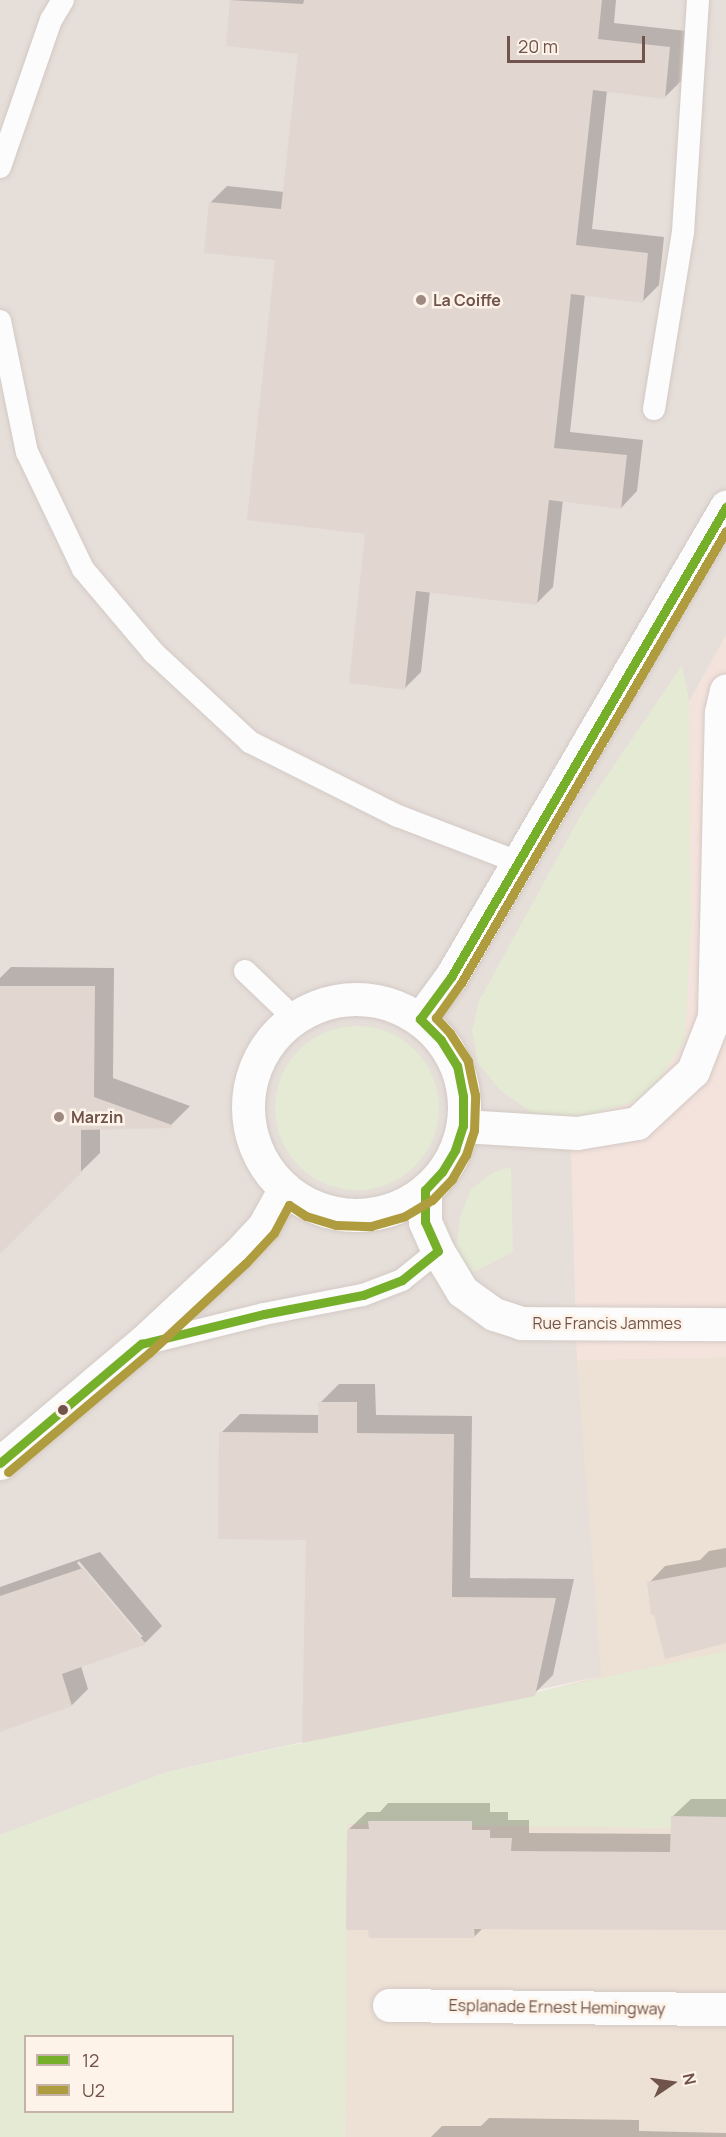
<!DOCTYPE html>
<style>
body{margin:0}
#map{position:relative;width:726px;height:2137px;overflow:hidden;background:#f4eee8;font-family:Manrope,sans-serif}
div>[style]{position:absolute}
.residential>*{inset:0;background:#ede0d5}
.commercial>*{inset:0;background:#f4e2dc}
.industrial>*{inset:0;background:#e6ded9}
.green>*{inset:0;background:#e4ead3}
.round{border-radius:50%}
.shadow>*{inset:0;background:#0003}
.building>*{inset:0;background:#e1d6d0}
.roads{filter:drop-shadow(0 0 2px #d3cac5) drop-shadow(0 0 2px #d3cac5)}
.service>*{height:22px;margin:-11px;padding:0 11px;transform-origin:11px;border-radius:11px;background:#fdfcfc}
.minor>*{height:33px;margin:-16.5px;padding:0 16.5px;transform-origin:16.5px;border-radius:16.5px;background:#fdfcfc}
.minor>.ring{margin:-16.5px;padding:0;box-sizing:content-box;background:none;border:33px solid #fdfcfc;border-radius:50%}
.bus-1>*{height:9px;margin:-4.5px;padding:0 4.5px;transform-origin:4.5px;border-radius:4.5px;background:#76b02b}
.bus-2>*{height:9px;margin:-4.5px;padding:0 4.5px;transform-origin:4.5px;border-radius:4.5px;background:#af9c3f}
.dots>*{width:16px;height:16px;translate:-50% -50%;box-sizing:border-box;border:3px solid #fef3e8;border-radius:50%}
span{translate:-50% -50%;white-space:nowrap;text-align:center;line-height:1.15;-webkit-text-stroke:5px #fef3e8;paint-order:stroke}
.poi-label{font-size:16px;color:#70534b;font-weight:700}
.left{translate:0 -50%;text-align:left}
.street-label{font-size:16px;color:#70534b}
.legend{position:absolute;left:24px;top:2035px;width:210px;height:78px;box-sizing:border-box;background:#fef3e8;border:2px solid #c5b3a9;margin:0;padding:8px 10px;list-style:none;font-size:18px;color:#70534b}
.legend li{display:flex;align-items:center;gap:12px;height:30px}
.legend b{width:30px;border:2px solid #c5b3a9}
.north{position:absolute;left:642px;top:2053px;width:60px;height:60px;-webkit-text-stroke:4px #fef3e8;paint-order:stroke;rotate:77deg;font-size:16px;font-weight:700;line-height:24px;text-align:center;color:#70534b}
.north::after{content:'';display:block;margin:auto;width:21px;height:27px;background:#70534b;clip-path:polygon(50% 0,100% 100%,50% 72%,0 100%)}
.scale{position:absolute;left:507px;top:36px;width:138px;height:27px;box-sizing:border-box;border:3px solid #70534b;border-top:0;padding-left:8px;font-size:18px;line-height:21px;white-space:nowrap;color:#70534b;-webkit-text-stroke:4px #fef3e8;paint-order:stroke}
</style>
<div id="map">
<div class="residential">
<div style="clip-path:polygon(evenodd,726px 1357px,726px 2137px,0 2137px,0 1835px,600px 1676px,577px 1360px,726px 1357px,26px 2036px,232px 2036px,232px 2112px,26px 2112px,26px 2036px)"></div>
</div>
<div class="commercial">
<div style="clip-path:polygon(726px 635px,726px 1357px,577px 1360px,565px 927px)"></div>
</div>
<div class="industrial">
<div style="clip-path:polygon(0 0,726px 0,726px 635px,565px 927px,577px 1360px,601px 1676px,167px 1772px,0 1835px)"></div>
</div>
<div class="green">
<div style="clip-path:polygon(682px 665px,689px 699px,691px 924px,685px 1041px,646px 1098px,579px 1118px,531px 1112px,500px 1090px,478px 1063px,472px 1031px,479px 1001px,583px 811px)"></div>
<div class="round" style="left:275px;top:1026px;width:164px;height:164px"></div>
<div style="clip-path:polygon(511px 1167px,513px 1252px,472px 1273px,456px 1249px,460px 1217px,471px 1189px,494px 1172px)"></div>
<div style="clip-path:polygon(evenodd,726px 1651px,726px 1829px,348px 1824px,345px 2137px,0 2137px,0 1835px,167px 1772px,726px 1651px,26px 2036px,232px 2036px,232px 2112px,26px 2112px,26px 2036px)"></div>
</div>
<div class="shadow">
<div style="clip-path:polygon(231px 0,616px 0,614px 23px,686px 31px,681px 81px,664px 98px,607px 91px,592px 229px,664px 237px,659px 285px,643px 301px,585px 294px,570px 432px,643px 440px,637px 491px,621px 508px,563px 500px,553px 587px,537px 603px,430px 591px,421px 672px,405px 688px,367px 532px,277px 258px,210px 203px,227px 186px,284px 192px,300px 52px,227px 44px)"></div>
<div style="clip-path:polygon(11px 967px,114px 968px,113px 1078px,190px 1106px,170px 1126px,100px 1128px,100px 1153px,5px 1246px,0 1246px,0 978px)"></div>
<div style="clip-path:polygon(339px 1384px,375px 1384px,376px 1415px,472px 1416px,470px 1578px,574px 1579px,553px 1675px,534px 1694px,308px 1539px,221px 1433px,240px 1414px,320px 1415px,320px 1403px)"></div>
<div style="clip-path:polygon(726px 1548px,726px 1643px,649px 1583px,665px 1566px,700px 1560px,709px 1551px)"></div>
<div style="clip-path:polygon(evenodd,100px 1552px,162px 1626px,146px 1642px,81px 1666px,88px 1689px,72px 1705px,0 1730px,0 1587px,100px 1552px,79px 1561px,143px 1637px,139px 1637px,77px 1563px,79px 1561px)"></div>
<div style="clip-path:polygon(691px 1799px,726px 1799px,726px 1929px,483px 1928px,474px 1937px,348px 1830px,367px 1812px,380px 1812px,388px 1803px,490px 1803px,490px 1812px,508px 1812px,508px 1820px,529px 1820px,529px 1833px,672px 1834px,672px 1817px)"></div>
<div style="clip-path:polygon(489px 2118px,639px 2120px,639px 2131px,726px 2133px,726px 2137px,431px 2137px,442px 2126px,481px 2126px)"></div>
</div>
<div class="building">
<div style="clip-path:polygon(230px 0,303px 4px,304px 0,602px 0,598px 39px,670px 47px,665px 99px,593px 90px,576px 245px,648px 253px,643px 303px,571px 294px,554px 448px,627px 455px,621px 509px,549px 500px,537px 605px,416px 591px,405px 690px,349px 683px,365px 534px,247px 520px,275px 260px,204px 253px,209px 202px,281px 209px,298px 54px,226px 46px)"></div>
<div style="clip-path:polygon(0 986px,95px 986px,94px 1097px,172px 1125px,171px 1128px,81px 1130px,81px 1173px,0 1254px)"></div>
<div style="clip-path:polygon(318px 1402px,357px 1402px,357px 1433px,454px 1434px,452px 1597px,556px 1598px,535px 1696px,302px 1743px,306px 1540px,218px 1539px,219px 1432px,318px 1433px)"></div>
<div style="clip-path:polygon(726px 1567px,726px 1643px,665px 1659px,654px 1615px,651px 1615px,647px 1582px)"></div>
<div style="clip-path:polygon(83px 1568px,146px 1644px,62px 1674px,72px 1706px,0 1732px,0 1596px)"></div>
<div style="clip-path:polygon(671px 1816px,726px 1817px,726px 1930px,474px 1929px,475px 1938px,369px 1938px,368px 1930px,346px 1930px,347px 1829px,369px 1829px,368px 1821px,472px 1821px,472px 1830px,490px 1830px,490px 1838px,512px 1838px,511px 1851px,670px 1852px)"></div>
</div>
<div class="roads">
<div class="service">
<div style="left:0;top:167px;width:156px;rotate:-70.9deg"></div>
<div style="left:51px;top:20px;width:23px;rotate:-59deg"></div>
<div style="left:0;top:321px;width:134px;rotate:78.4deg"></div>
<div style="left:27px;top:452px;width:130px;rotate:64.4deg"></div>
<div style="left:83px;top:569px;width:110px;rotate:49.8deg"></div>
<div style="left:154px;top:653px;width:131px;rotate:42.8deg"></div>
<div style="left:250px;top:742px;width:165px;rotate:26.6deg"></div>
<div style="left:398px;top:816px;width:129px;rotate:21deg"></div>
<div style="left:654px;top:409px;width:179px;rotate:-80.7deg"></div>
<div style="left:683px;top:232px;width:232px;rotate:-86.3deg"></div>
<div style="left:245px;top:971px;width:68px;rotate:43.8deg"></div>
<div style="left:143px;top:1344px;width:125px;rotate:-13.9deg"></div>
<div style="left:264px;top:1314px;width:101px;rotate:-10.9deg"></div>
<div style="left:363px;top:1295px;width:42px;rotate:-21deg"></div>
<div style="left:402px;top:1280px;width:46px;rotate:-38.9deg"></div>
</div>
<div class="minor">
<div class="ring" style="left:248px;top:999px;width:183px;height:183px"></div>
<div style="left:420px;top:1019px;width:52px;rotate:-53.6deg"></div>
<div style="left:451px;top:977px;width:545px;rotate:-59.67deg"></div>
<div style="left:463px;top:1126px;width:114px;rotate:3.5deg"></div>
<div style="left:577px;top:1133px;width:61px;rotate:-9.5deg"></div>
<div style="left:637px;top:1123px;width:76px;rotate:-42.9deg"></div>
<div style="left:693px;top:1071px;width:58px;rotate:-68.7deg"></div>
<div style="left:714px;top:1017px;width:305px;rotate:-88.7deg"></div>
<div style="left:721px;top:712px;width:22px;rotate:-77deg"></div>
<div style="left:425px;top:1190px;width:32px;rotate:90deg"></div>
<div style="left:425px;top:1222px;width:32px;rotate:66deg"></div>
<div style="left:438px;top:1251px;width:47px;rotate:59deg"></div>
<div style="left:462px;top:1291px;width:39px;rotate:36deg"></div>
<div style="left:494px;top:1314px;width:28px;rotate:18deg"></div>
<div style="left:521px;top:1323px;width:205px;rotate:0.3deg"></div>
<div style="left:0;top:1463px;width:185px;rotate:-40.2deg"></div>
<div style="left:141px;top:1344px;width:132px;rotate:-42.9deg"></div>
<div style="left:238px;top:1254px;width:38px;rotate:-47deg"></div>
<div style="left:264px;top:1226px;width:43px;rotate:-61.1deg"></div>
<div style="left:389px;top:2005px;width:337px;rotate:0.7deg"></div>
</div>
</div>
<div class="bus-1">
<div style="left:0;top:1463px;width:185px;rotate:-40.2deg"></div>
<div style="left:141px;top:1344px;width:127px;rotate:-13.7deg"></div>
<div style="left:264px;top:1314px;width:101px;rotate:-10.9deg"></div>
<div style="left:363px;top:1295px;width:42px;rotate:-21deg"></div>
<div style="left:402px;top:1280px;width:46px;rotate:-38.9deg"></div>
<div style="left:438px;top:1251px;width:32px;rotate:-114deg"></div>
<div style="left:425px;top:1222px;width:32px;rotate:-90deg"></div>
<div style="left:425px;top:1190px;width:25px;rotate:-47deg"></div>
<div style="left:442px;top:1172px;width:26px;rotate:-59deg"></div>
<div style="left:455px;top:1150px;width:25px;rotate:-72deg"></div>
<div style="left:463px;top:1126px;width:30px;rotate:-90deg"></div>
<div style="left:463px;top:1096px;width:31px;rotate:-101deg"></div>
<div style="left:457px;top:1066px;width:31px;rotate:-122deg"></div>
<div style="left:441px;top:1040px;width:30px;rotate:-135deg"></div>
<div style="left:420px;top:1019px;width:52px;rotate:-53.6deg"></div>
<div style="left:451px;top:977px;width:545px;rotate:-59.67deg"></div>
</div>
<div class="bus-2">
<div style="left:8px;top:1472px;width:185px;rotate:-40.2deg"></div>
<div style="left:149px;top:1353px;width:132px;rotate:-42.9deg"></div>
<div style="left:246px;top:1263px;width:41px;rotate:-47deg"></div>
<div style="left:274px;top:1233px;width:32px;rotate:-62deg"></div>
<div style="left:289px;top:1205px;width:20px;rotate:33deg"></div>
<div style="left:306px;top:1216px;width:31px;rotate:17deg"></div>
<div style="left:336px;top:1225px;width:35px;rotate:2deg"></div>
<div style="left:371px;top:1226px;width:35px;rotate:-16deg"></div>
<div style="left:405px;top:1216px;width:31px;rotate:-31deg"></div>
<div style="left:432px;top:1200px;width:29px;rotate:-46deg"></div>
<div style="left:452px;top:1179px;width:28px;rotate:-60deg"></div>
<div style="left:466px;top:1155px;width:26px;rotate:-72deg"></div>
<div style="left:474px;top:1130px;width:35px;rotate:-88deg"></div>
<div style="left:475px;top:1095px;width:35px;rotate:-102deg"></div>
<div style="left:468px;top:1061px;width:33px;rotate:-123deg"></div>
<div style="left:450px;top:1033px;width:21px;rotate:-133deg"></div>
<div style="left:436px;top:1018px;width:43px;rotate:-54.5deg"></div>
<div style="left:461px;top:983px;width:524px;rotate:-59.62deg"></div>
</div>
<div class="dots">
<div style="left:421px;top:300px;background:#9e8982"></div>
<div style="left:59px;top:1117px;background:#9e8982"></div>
<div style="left:63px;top:1410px;background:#70534b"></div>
</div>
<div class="poi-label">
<span class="left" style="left:433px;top:300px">La Coiffe</span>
<span class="left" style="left:71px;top:1117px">Marzin</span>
</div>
<div class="street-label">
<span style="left:607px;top:1323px">Rue Francis Jammes</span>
<span style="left:557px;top:2007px;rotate:1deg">Esplanade Ernest Hemingway</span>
</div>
<ul class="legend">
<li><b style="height:8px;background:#76b02b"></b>12</li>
<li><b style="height:8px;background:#af9c3f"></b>U2</li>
</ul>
<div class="north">N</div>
<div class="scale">20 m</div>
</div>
